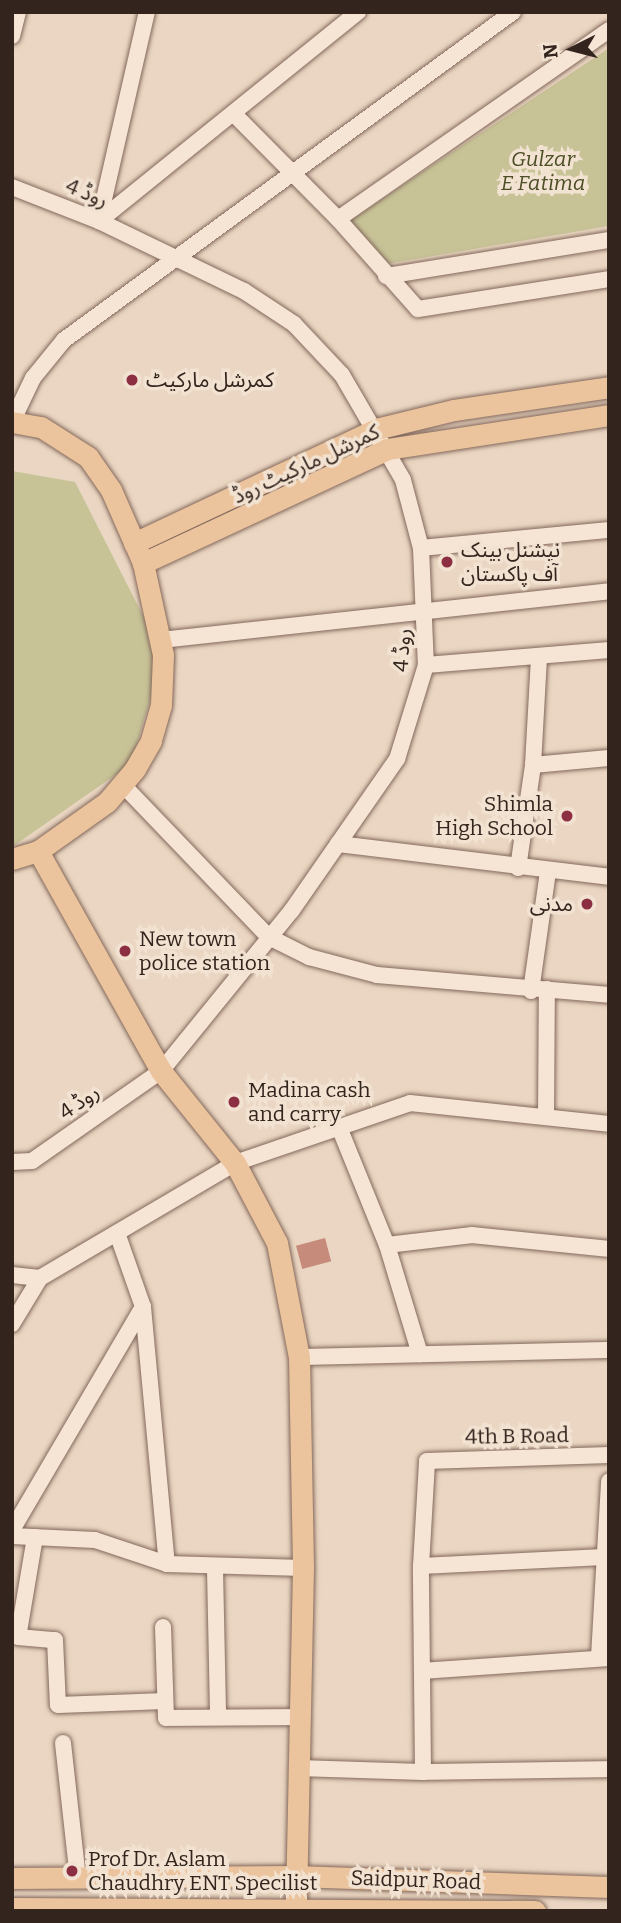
<!DOCTYPE html>
<meta charset="utf-8">
<style>
body{margin:0}
#map{position:relative;width:621px;height:1923px;overflow:hidden;background:#ead6c2;font-family:Bitter,"Noto Sans Arabic",serif}
div>[style]{position:absolute}
.green>*{inset:0;background:#c7c397}
.building>*{inset:0;background:#c68b7b;transform-origin:0 0}
.roads{filter:drop-shadow(0 0 2px #83685b) drop-shadow(0 0 2px #83685b)}
.minor>*{height:16px;margin:-8px;padding:0 8px;transform-origin:8px;border-radius:8px;background:#f6e5d5}
.major>*{height:21px;margin:-10.5px;padding:0 10.5px;transform-origin:10.5px;border-radius:10.5px;background:#ebc39c}
.dots>*{width:19px;height:19px;translate:-50% -50%;box-sizing:border-box;border:4px solid #f2e2d1;border-radius:50%}
span{translate:-50% -50%;white-space:nowrap;text-align:center;line-height:1.15;-webkit-text-stroke:7px #f2e2d1;paint-order:stroke}
.park-label{font-size:21px;color:#4c4e26;font-style:italic}
.street-label{font-size:21px;color:#33241e}
.poi-label{font-size:21px;color:#33241e}
.left{translate:0 -50%;text-align:left}
.right{translate:-100% -50%;text-align:right}
.frame{position:absolute;inset:0;border:14px solid #33241e;pointer-events:none}
.north{position:absolute;left:537px;top:14px;width:70px;height:70px;-webkit-text-stroke:5px #f2e2d1;paint-order:stroke;rotate:264deg;font-size:19px;font-weight:700;line-height:28px;text-align:center;color:#33241e}
.north::after{content:'';display:block;margin:auto;width:24px;height:32px;background:#33241e;clip-path:polygon(50% 0,100% 100%,50% 72%,0 100%)}
</style>
<div id="map">
<div class="green">
<div style="clip-path:polygon(609px 48px,609px 226px,386px 264px,349px 221px)"></div>
<div style="clip-path:polygon(12px 471px,75px 482px,163px 655px,131px 764px,12px 847px)"></div>
</div>
<div class="building">
<div style="left:325px;top:1238px;width:24px;height:30px;rotate:75deg"></div>
</div>
<div class="roads">
<div class="minor">
<div style="left:12px;top:36px;width:25px;rotate:-76deg"></div>
<div style="left:235px;top:115px;width:146px;rotate:45.3deg"></div>
<div style="left:338px;top:219px;width:120px;rotate:48.4deg"></div>
<div style="left:418px;top:309px;width:193px;rotate:-8.9deg"></div>
<div style="left:12px;top:187px;width:93px;rotate:21.3deg"></div>
<div style="left:99px;top:221px;width:161px;rotate:25.8deg"></div>
<div style="left:244px;top:291px;width:60px;rotate:33.4deg"></div>
<div style="left:294px;top:324px;width:70px;rotate:46.7deg"></div>
<div style="left:342px;top:375px;width:121px;rotate:59.8deg"></div>
<div style="left:403px;top:480px;width:70px;rotate:75.2deg"></div>
<div style="left:421px;top:548px;width:117px;rotate:87.6deg"></div>
<div style="left:426px;top:665px;width:98px;rotate:107.1deg"></div>
<div style="left:397px;top:759px;width:184px;rotate:124.8deg"></div>
<div style="left:292px;top:910px;width:208px;rotate:129.1deg"></div>
<div style="left:161px;top:1071px;width:157px;rotate:145.1deg"></div>
<div style="left:32px;top:1161px;width:20px;rotate:177deg"></div>
<div style="left:338px;top:219px;width:330px;rotate:-34.9deg"></div>
<div style="left:99px;top:221px;width:333px;rotate:-38.9deg"></div>
<div style="left:99px;top:221px;width:214px;rotate:-77.1deg"></div>
<div style="left:386px;top:276px;width:226px;rotate:-9.2deg"></div>
<div style="left:12px;top:422px;width:49px;rotate:-64.5deg"></div>
<div style="left:33px;top:378px;width:49px;rotate:-50.8deg"></div>
<div style="left:64px;top:340px;width:556px;rotate:-36.15deg"></div>
<div style="left:421px;top:548px;width:189px;rotate:-5.5deg"></div>
<div style="left:161px;top:640px;width:451px;rotate:-6.2deg"></div>
<div style="left:426px;top:665px;width:184px;rotate:-4.7deg"></div>
<div style="left:533px;top:765px;width:76px;rotate:-5.3deg"></div>
<div style="left:123px;top:785px;width:211px;rotate:46.2deg"></div>
<div style="left:269px;top:937px;width:45px;rotate:26.6deg"></div>
<div style="left:309px;top:957px;width:70px;rotate:14.8deg"></div>
<div style="left:377px;top:975px;width:233px;rotate:4.9deg"></div>
<div style="left:338px;top:844px;width:273px;rotate:6.9deg"></div>
<div style="left:518px;top:868px;width:104px;rotate:-81.7deg"></div>
<div style="left:533px;top:765px;width:107px;rotate:-86.8deg"></div>
<div style="left:531px;top:991px;width:121px;rotate:-81.9deg"></div>
<div style="left:546px;top:1117px;width:128px;rotate:-89.6deg"></div>
<div style="left:339px;top:1127px;width:127px;rotate:67.9deg"></div>
<div style="left:387px;top:1245px;width:114px;rotate:73.2deg"></div>
<div style="left:117px;top:1233px;width:78px;rotate:70.6deg"></div>
<div style="left:143px;top:1307px;width:258px;rotate:84.7deg"></div>
<div style="left:387px;top:1245px;width:86px;rotate:-6.7deg"></div>
<div style="left:472px;top:1235px;width:138px;rotate:5.8deg"></div>
<div style="left:12px;top:1275px;width:28px;rotate:6deg"></div>
<div style="left:40px;top:1278px;width:226px;rotate:-30.5deg"></div>
<div style="left:235px;top:1163px;width:185px;rotate:-18.9deg"></div>
<div style="left:410px;top:1103px;width:200px;rotate:6deg"></div>
<div style="left:12px;top:1324px;width:54px;rotate:-58.7deg"></div>
<div style="left:299px;top:1357px;width:310px;rotate:-1.3deg"></div>
<div style="left:12px;top:1530px;width:259px;rotate:-59.6deg"></div>
<div style="left:12px;top:1536px;width:83px;rotate:2.8deg"></div>
<div style="left:95px;top:1540px;width:76px;rotate:18.4deg"></div>
<div style="left:167px;top:1564px;width:136px;rotate:1.7deg"></div>
<div style="left:35px;top:1537px;width:101px;rotate:99.6deg"></div>
<div style="left:18px;top:1637px;width:37px;rotate:5deg"></div>
<div style="left:55px;top:1640px;width:65px;rotate:87.4deg"></div>
<div style="left:58px;top:1705px;width:107px;rotate:-2.1deg"></div>
<div style="left:421px;top:1566px;width:183px;rotate:-2.8deg"></div>
<div style="left:215px;top:1569px;width:148px;rotate:88.8deg"></div>
<div style="left:163px;top:1627px;width:91px;rotate:88.1deg"></div>
<div style="left:166px;top:1718px;width:133px;rotate:-0.4deg"></div>
<div style="left:599px;top:1657px;width:176px;rotate:-86.7deg"></div>
<div style="left:422px;top:1671px;width:187px;rotate:-4deg"></div>
<div style="left:63px;top:1743px;width:136px;rotate:83.7deg"></div>
<div style="left:298px;top:1768px;width:125px;rotate:1.8deg"></div>
<div style="left:423px;top:1772px;width:206px;rotate:-90.6deg"></div>
<div style="left:421px;top:1566px;width:105px;rotate:-86.7deg"></div>
<div style="left:427px;top:1461px;width:182px;rotate:-1.9deg"></div>
<div style="left:423px;top:1772px;width:186px;rotate:-0.9deg"></div>
</div>
<div class="major">
<div style="left:12px;top:422px;width:29px;rotate:10deg"></div>
<div style="left:41px;top:427px;width:56px;rotate:32.6deg"></div>
<div style="left:88px;top:457px;width:40px;rotate:55.1deg"></div>
<div style="left:111px;top:490px;width:80px;rotate:66.3deg"></div>
<div style="left:143px;top:563px;width:94px;rotate:77.7deg"></div>
<div style="left:163px;top:655px;width:50px;rotate:92.3deg"></div>
<div style="left:161px;top:705px;width:37px;rotate:106deg"></div>
<div style="left:151px;top:741px;width:32px;rotate:120deg"></div>
<div style="left:135px;top:769px;width:43px;rotate:130.3deg"></div>
<div style="left:107px;top:802px;width:85px;rotate:144.6deg"></div>
<div style="left:38px;top:851px;width:27px;rotate:163deg"></div>
<div style="left:134px;top:543px;width:268px;rotate:-25.2deg"></div>
<div style="left:376px;top:429px;width:80px;rotate:-13.7deg"></div>
<div style="left:454px;top:410px;width:157px;rotate:-8.4deg"></div>
<div style="left:143px;top:563px;width:269px;rotate:-25deg"></div>
<div style="left:387px;top:449px;width:225px;rotate:-8.7deg"></div>
<div style="left:38px;top:851px;width:252px;rotate:60.8deg"></div>
<div style="left:161px;top:1071px;width:118px;rotate:51.2deg"></div>
<div style="left:235px;top:1163px;width:90px;rotate:62.3deg"></div>
<div style="left:277px;top:1243px;width:116px;rotate:79.1deg"></div>
<div style="left:299px;top:1357px;width:211px;rotate:88.9deg"></div>
<div style="left:303px;top:1568px;width:343px;rotate:91.2deg"></div>
<div style="left:12px;top:1878px;width:283px;rotate:-0.4deg"></div>
<div style="left:295px;top:1876px;width:314px;rotate:2deg"></div>
<div style="left:12px;top:1908px;width:523px;rotate:0.33deg"></div>
</div>
</div>
<div class="dots">
<div style="left:132px;top:380px;background:#8d2f42"></div>
<div style="left:447px;top:562px;background:#8d2f42"></div>
<div style="left:567px;top:816px;background:#8d2f42"></div>
<div style="left:587px;top:904px;background:#8d2f42"></div>
<div style="left:125px;top:951px;background:#8d2f42"></div>
<div style="left:234px;top:1102px;background:#8d2f42"></div>
<div style="left:72px;top:1871px;background:#8d2f42"></div>
</div>
<div class="park-label">
<span style="left:543px;top:171px">Gulzar<br>E Fatima</span>
</div>
<div class="street-label">
<span style="left:87px;top:193px;rotate:23deg">روڈ 4</span>
<span style="left:306px;top:464px;rotate:-25deg">کمرشل مارکیٹ روڈ</span>
<span style="left:402px;top:650px;rotate:-86deg">روڈ 4</span>
<span style="left:79px;top:1102px;rotate:-35deg">روڈ 4</span>
<span style="left:517px;top:1436px;rotate:-1deg">4th B Road</span>
<span style="left:416px;top:1880px;rotate:2deg">Saidpur Road</span>
</div>
<div class="poi-label">
<span class="left" style="left:146px;top:380px">کمرشل مارکیٹ</span>
<span class="left" style="left:461px;top:562px">نیشنل بینک<br>آف پاکستان</span>
<span class="right" style="left:553px;top:816px">Shimla<br>High School</span>
<span class="right" style="left:573px;top:904px">مدنی</span>
<span class="left" style="left:139px;top:951px">New town<br>police station</span>
<span class="left" style="left:248px;top:1102px">Madina cash<br>and carry</span>
<span class="left" style="left:88px;top:1871px">Prof Dr. Aslam<br>Chaudhry ENT Specilist</span>
</div>
<div class="frame"></div>
<div class="north">N</div>
</div>
